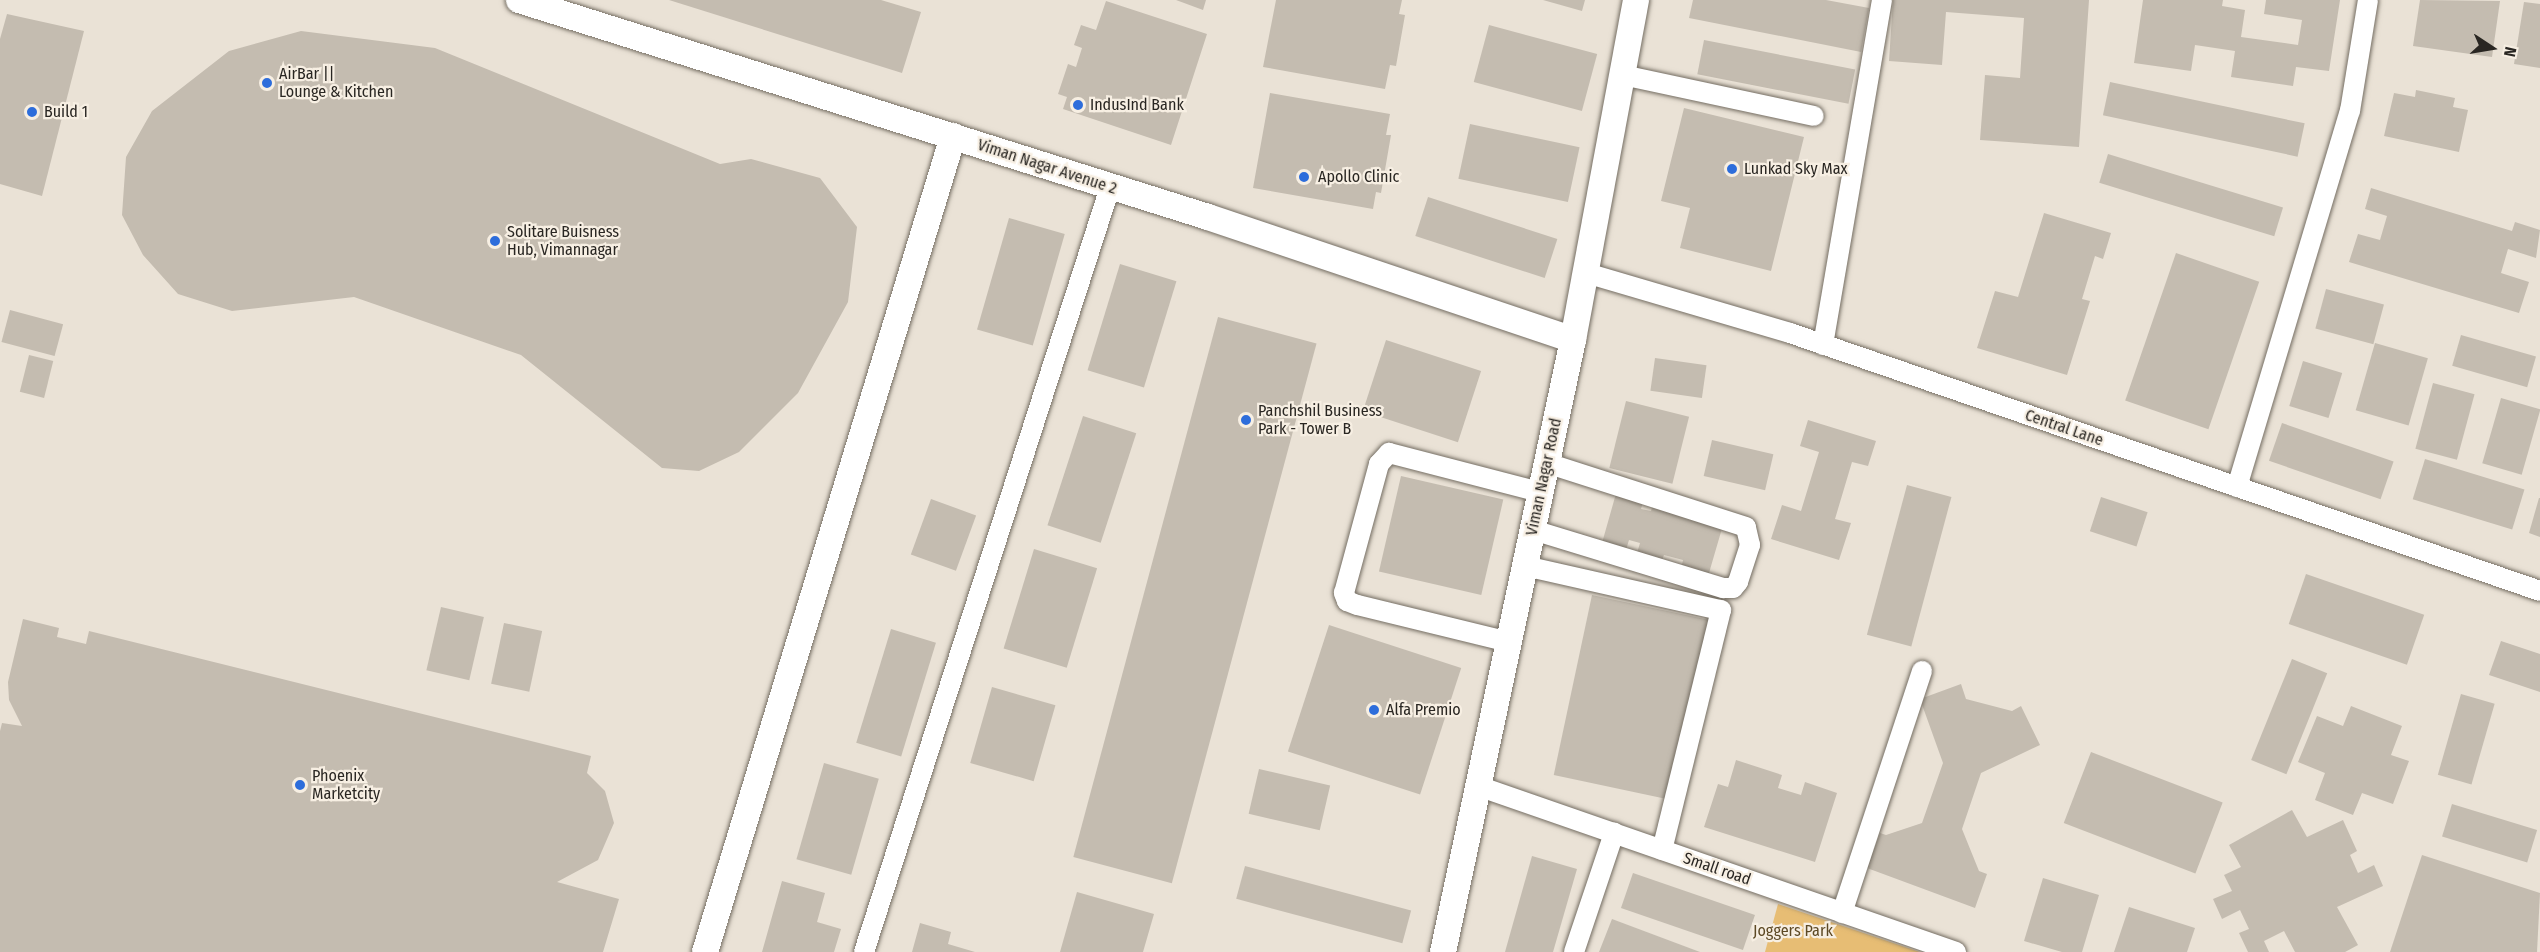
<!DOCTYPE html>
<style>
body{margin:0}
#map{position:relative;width:2540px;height:952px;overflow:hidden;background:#eae2d6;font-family:"Fira Sans Condensed",sans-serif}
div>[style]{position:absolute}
.green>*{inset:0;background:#e7bd74}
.building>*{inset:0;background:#c4bcb0;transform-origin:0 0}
.roads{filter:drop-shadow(0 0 2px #746d62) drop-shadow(0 0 2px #746d62)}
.minor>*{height:20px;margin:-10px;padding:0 10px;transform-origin:10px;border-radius:10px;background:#fff}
.tertiary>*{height:26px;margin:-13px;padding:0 13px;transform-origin:13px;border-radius:13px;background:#fff}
.dots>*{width:16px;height:16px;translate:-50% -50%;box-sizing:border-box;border:3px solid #f7efe3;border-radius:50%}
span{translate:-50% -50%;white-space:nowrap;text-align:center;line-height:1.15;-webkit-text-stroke:4.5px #f7efe3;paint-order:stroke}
.poi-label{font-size:16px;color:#292622}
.left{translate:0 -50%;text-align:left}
.street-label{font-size:16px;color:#292622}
.park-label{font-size:16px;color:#5d4924}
.north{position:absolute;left:2462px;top:18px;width:60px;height:60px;-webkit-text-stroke:4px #f7efe3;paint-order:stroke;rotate:102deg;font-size:16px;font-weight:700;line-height:24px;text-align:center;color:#292622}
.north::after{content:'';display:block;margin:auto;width:21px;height:27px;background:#292622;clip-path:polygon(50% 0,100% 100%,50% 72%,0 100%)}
</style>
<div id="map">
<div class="green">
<div style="clip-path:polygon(1778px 904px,1920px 952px,1765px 952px)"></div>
</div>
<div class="building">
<div style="clip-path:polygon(669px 0,881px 0,921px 12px,902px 73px)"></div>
<div style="clip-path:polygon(1176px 0,1206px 0,1203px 10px)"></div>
<div style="clip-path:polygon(1276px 0,1402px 0,1399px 14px,1405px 15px,1396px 66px,1390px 65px,1385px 89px,1263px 67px)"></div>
<div style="clip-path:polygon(1543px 0,1585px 0,1582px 11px)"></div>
<div style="clip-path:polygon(1693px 0,1826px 0,1869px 8px,1861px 52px,1689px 18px)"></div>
<div style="clip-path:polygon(1893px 0,2089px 0,2079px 147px,1980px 140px,1985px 75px,2020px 78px,2024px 18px,1946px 12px,1942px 65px,1889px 61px)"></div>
<div style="clip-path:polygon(2143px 0,2223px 0,2222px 6px,2245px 10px,2241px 37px,2298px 45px,2302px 20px,2264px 14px,2266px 0,2340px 0,2329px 71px,2296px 67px,2293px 86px,2231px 77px,2235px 51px,2195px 45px,2191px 71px,2134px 63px)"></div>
<div style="clip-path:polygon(2420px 0,2500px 1px,2492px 57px,2413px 46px)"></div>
<div style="clip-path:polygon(1106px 1px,1207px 34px,1171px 145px,1063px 109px,1067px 97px,1058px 94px,1068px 64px,1076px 67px,1082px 48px,1074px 45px,1081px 25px,1096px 30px)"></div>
<div style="clip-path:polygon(2524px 2px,2540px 4px,2540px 68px,2514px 64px)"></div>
<div style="clip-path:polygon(7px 14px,84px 31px,42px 196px,0 184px,0 39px)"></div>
<div style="left:1489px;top:25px;width:112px;height:59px;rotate:15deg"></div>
<div style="clip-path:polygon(301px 31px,435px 48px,720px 164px,751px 159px,820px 178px,857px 227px,848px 302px,798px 393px,739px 452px,699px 471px,662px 468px,521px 355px,354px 297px,232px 311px,178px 294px,143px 255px,122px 215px,126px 157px,152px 111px,229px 51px)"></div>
<div style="left:1704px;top:40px;width:154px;height:35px;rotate:11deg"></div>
<div style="left:2110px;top:82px;width:199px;height:34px;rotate:12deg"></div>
<div style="clip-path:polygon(2416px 90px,2455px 98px,2453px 107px,2468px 110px,2459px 152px,2384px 136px,2394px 93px,2415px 97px)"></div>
<div style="clip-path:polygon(1270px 93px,1390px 114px,1386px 135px,1391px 135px,1381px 193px,1376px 192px,1373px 209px,1253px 188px)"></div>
<div style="clip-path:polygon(1684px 108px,1804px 137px,1771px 271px,1680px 248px,1690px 208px,1661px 201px)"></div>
<div style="left:1470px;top:124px;width:112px;height:56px;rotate:12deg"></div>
<div style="left:2108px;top:154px;width:183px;height:30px;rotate:17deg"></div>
<div style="clip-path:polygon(2371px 188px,2512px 231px,2515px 222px,2540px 230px,2536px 258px,2508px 249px,2501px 273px,2529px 282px,2519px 313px,2349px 262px,2358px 234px,2380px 240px,2387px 216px,2365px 209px)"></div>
<div style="left:1428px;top:197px;width:136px;height:41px;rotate:18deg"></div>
<div style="clip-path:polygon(2044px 213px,2111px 233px,2103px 259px,2095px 256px,2082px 299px,2090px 301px,2067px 375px,1977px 348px,1995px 291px,2018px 297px)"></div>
<div style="left:1009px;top:218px;width:58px;height:116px;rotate:16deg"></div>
<div style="left:2176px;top:253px;width:88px;height:156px;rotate:19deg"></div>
<div style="left:1120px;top:264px;width:59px;height:111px;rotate:17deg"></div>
<div style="left:2326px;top:289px;width:60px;height:41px;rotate:15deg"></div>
<div style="left:10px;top:310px;width:55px;height:33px;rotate:15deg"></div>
<div style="left:1218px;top:317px;width:102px;height:559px;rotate:15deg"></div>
<div style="left:2461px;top:335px;width:78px;height:32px;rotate:16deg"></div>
<div style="left:1386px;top:340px;width:100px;height:75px;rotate:18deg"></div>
<div style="left:2375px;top:343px;width:55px;height:70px;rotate:16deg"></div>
<div style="left:29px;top:355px;width:25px;height:38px;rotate:14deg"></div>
<div style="left:1655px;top:358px;width:52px;height:33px;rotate:8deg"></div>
<div style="left:2303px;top:361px;width:41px;height:47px;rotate:17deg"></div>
<div style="left:2433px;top:383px;width:43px;height:68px;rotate:15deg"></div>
<div style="left:2501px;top:398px;width:41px;height:68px;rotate:16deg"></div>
<div style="left:1626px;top:401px;width:65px;height:69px;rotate:14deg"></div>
<div style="left:1083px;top:416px;width:56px;height:115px;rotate:18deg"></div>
<div style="clip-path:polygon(1808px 420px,1876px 441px,1868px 466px,1852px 462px,1835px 519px,1851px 523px,1839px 560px,1771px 539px,1782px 505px,1801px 511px,1819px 452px,1800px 446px)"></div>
<div style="left:2282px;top:423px;width:118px;height:40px;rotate:19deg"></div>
<div style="left:1712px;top:440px;width:63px;height:37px;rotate:13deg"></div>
<div style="left:2425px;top:459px;width:104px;height:42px;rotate:17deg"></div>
<div style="left:1401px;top:476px;width:105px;height:98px;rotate:13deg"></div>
<div style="left:1907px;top:485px;width:46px;height:155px;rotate:15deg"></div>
<div style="clip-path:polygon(1617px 490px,1644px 498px,1641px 509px,1651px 511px,1654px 500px,1723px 525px,1709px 573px,1681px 569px,1683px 560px,1664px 555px,1662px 560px,1637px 553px,1640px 543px,1629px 540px,1626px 550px,1602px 543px)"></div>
<div style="left:2101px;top:497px;width:49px;height:36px;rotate:18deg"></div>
<div style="clip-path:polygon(2539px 498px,2540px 498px,2540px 537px,2529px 533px)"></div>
<div style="left:931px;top:499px;width:48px;height:59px;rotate:20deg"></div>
<div style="left:1034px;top:549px;width:66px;height:104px;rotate:17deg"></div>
<div style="left:2306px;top:574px;width:125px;height:53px;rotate:19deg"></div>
<div style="left:1592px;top:595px;width:125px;height:184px;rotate:12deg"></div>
<div style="left:441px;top:607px;width:44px;height:65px;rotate:13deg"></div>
<div style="clip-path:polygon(23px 619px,59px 628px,57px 637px,86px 644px,89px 631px,591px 756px,587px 773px,605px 791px,614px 823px,598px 860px,557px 882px,619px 899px,603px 952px,0 952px,0 731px,2px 723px,22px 726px,9px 700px,8px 682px)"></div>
<div style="left:504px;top:623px;width:39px;height:62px;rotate:12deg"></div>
<div style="left:1329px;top:625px;width:139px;height:133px;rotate:18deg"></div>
<div style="left:891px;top:629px;width:47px;height:119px;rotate:17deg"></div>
<div style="clip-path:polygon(2501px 641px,2540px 654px,2540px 692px,2489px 675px)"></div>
<div style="left:2292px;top:659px;width:38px;height:109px;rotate:22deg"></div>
<div style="clip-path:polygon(1961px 684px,1966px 699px,2012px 711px,2021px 706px,2040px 745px,1981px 773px,1962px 829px,1979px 871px,1987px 874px,1975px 908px,1867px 868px,1880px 833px,1886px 835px,1922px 823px,1943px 763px,1920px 699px)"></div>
<div style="left:992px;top:687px;width:66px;height:79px;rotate:16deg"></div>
<div style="left:2461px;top:694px;width:35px;height:84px;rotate:16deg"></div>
<div style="clip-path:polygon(2351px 706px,2402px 726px,2391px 755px,2409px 761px,2393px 804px,2362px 793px,2353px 815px,2315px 800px,2325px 773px,2298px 762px,2317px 716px,2343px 726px)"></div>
<div style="left:2091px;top:752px;width:141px;height:76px;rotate:21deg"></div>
<div style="clip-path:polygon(1736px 760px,1782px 775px,1778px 788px,1801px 795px,1805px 782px,1837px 793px,1815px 862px,1704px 827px,1718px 784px,1728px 787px)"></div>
<div style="left:824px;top:763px;width:57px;height:100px;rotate:16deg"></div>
<div style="left:1259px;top:769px;width:73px;height:46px;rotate:13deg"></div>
<div style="left:2452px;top:804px;width:89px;height:34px;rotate:17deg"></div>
<div style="clip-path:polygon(2292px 810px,2307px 837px,2343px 820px,2357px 851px,2350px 855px,2358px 873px,2374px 865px,2383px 886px,2337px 907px,2358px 945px,2345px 952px,2295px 952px,2284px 931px,2264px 941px,2269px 952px,2248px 952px,2239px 933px,2249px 929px,2240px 910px,2222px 919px,2213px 899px,2232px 891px,2224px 875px,2241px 867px,2229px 845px)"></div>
<div style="clip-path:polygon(2422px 855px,2540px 893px,2537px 952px,2390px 952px)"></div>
<div style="clip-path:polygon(1532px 856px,1577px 869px,1553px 952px,1505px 952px)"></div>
<div style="left:1245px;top:866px;width:172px;height:34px;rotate:15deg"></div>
<div style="left:1633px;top:873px;width:129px;height:37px;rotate:19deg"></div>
<div style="clip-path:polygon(2043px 878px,2099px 895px,2082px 952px,2062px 952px,2024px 941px)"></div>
<div style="clip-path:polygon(782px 881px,825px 893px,817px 922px,841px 929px,834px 952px,762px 952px)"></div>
<div style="clip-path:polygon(1077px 892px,1154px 914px,1143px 952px,1060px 952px)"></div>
<div style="clip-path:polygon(2129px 907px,2195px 928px,2187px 952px,2114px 952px)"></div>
<div style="clip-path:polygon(1612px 919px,1700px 952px,1599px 952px)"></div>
<div style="clip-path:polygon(920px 923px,951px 932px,948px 944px,975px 952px,912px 952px)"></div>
</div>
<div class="roads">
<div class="minor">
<div style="left:1623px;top:75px;width:195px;rotate:12.1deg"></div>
<div style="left:1586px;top:273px;width:213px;rotate:16.4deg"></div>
<div style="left:1790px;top:333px;width:793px;rotate:18.98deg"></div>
<div style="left:1823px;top:345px;width:350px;rotate:-80.3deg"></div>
<div style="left:2237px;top:487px;width:393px;rotate:-73.3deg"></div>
<div style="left:2350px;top:111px;width:112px;rotate:-80.8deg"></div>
<div style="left:1533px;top:530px;width:199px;rotate:17deg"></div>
<div style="left:1723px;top:588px;width:10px"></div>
<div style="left:1733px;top:588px;width:8px;rotate:-50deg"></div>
<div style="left:1738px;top:582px;width:39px;rotate:-72deg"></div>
<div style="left:1750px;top:545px;width:18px;rotate:-103deg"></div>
<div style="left:1746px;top:527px;width:209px;rotate:-162.2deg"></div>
<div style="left:1525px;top:566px;width:201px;rotate:12.7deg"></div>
<div style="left:1721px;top:610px;width:247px;rotate:103.8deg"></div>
<div style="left:1509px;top:642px;width:156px;rotate:-166.3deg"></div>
<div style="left:1357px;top:605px;width:11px;rotate:-158deg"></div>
<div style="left:1347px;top:601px;width:9px;rotate:-111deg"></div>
<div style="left:1344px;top:593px;width:134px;rotate:-74.8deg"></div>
<div style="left:1379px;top:464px;width:15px;rotate:-48deg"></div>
<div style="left:1389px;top:453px;width:156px;rotate:14.5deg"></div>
<div style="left:1478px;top:786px;width:506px;rotate:19.15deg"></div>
<div style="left:1842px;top:913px;width:255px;rotate:-71.7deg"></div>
<div style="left:864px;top:952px;width:804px;rotate:-72.17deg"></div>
<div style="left:1574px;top:952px;width:126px;rotate:-71.4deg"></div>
</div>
<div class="tertiary">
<div style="left:519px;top:0;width:722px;rotate:17.48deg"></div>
<div style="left:1208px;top:217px;width:385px;rotate:18.6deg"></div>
<div style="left:705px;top:952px;width:853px;rotate:-73.09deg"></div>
<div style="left:1443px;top:952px;width:626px;rotate:-78.01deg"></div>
<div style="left:1573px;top:340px;width:346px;rotate:-79.5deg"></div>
</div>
</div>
<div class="dots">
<div style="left:267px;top:83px;background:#2d6ddb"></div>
<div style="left:1078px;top:105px;background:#2d6ddb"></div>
<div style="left:32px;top:112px;background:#2d6ddb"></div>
<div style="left:1732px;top:169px;background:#2d6ddb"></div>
<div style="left:1304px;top:177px;background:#2d6ddb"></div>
<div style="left:495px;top:241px;background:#2d6ddb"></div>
<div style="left:1246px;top:420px;background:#2d6ddb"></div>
<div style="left:1374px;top:710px;background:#2d6ddb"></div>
<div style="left:300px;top:785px;background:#2d6ddb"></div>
</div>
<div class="poi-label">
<span class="left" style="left:279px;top:83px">AirBar ||<br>Lounge &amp; Kitchen</span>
<span class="left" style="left:1090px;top:105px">IndusInd Bank</span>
<span class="left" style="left:44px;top:112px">Build 1</span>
<span class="left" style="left:1744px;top:169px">Lunkad Sky Max</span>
<span class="left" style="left:1318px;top:177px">Apollo Clinic</span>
<span class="left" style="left:507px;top:241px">Solitare Buisness<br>Hub, Vimannagar</span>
<span class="left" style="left:1258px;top:420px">Panchshil Business<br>Park - Tower B</span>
<span class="left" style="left:1386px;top:710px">Alfa Premio</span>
<span class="left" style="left:312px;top:785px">Phoenix<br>Marketcity</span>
</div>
<div class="street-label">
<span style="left:1047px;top:167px;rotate:18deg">Viman Nagar Avenue 2</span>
<span style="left:2064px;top:428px;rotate:19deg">Central Lane</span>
<span style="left:1544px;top:477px;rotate:-78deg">Viman Nagar Road</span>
<span style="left:1717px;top:869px;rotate:19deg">Small road</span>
</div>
<div class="park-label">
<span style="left:1793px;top:931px">Joggers Park</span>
</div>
<div class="north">N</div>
</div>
